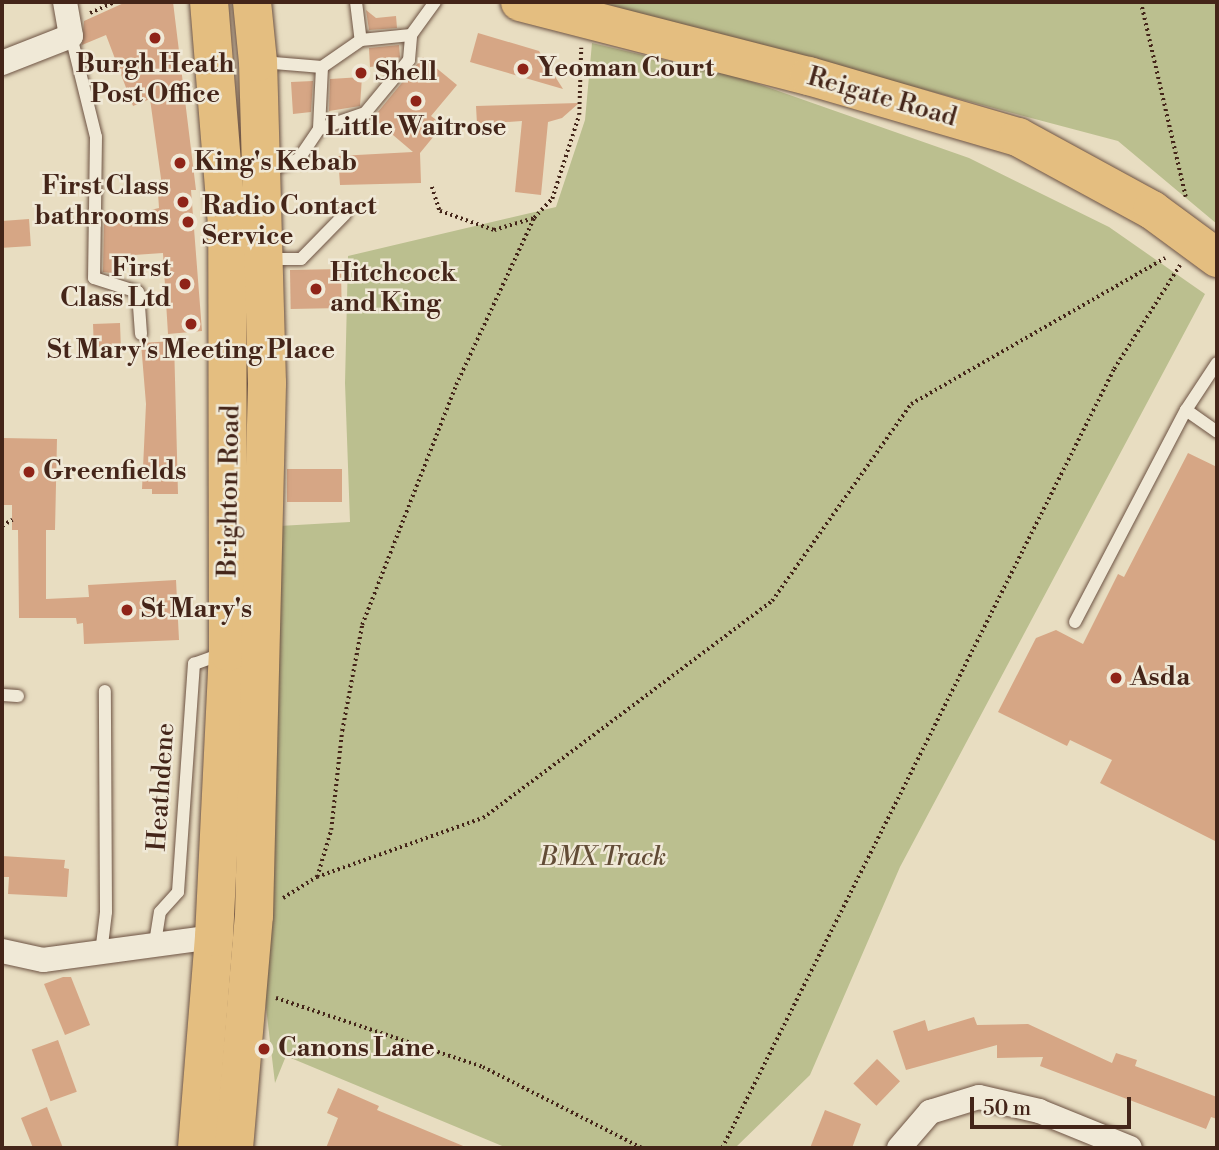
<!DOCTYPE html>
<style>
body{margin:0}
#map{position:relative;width:1219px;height:1150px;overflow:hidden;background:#e8ddc1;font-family:"Libre Bodoni",serif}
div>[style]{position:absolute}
.green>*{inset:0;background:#bbbf8f}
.building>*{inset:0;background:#d6a685;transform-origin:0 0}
.path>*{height:3.5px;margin-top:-1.75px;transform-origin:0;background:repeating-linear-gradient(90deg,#442519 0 2px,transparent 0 5.5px)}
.roads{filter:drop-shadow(0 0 2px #6d5343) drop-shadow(0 0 2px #6d5343)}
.service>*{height:12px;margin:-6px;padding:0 6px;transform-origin:6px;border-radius:6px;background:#f0e9d7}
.minor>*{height:24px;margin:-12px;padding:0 12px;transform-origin:12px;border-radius:12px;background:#f0e9d7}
.trunk>*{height:38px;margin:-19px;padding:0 19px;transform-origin:19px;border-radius:19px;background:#e4be80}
.dots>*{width:19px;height:19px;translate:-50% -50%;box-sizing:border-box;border:4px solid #f0e9d7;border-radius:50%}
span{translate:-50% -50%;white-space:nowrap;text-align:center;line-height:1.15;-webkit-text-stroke:5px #f0e9d7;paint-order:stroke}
.poi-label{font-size:26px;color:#442519;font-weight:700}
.left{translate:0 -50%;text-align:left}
.right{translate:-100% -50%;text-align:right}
.street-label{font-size:26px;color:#442519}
.park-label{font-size:26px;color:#624c36;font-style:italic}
.frame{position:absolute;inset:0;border:4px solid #442519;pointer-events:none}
.scale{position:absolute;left:970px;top:1097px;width:161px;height:32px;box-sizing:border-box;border:4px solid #442519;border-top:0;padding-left:9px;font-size:21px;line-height:24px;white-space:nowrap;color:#442519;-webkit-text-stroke:5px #f0e9d7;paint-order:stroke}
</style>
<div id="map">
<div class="green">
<div style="clip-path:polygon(595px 2px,1217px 2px,1217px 224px,1118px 141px)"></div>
<div style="clip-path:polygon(592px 43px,741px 78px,969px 158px,1109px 227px,1205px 294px,900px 867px,810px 1075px,735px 1148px,507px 1148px,286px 1056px,275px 1083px,265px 999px,279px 526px,350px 522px,345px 383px,348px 256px,556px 207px,585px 120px)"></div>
</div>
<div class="building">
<div style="clip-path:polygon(126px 2px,173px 2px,196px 190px,191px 190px,202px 331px,168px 334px,163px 253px,119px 256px,119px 274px,103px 272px,104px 221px,159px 208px,158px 193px,163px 193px,150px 99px,133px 106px,106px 35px,82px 45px,84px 21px)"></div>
<div style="clip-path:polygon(366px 10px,376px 18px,396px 16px,397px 28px,369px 30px)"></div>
<div style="clip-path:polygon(478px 33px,539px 51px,563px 89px,470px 62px)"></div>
<div style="clip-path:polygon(399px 45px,400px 57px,394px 64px,370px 67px,369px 48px)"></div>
<div style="clip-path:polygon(423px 57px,457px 85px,431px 116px,443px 125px,420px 153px,421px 183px,340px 185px,338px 156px,413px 152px,373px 118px)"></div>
<div style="clip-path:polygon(362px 77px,360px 106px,329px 111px,330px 79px)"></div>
<div style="clip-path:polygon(313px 81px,311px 112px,293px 114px,291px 82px)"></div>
<div style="clip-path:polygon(579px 103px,562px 118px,548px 122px,541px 195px,515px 192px,522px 121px,477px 124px,476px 106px)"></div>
<div style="left:29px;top:219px;width:27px;height:27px;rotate:86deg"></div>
<div style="left:341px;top:269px;width:39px;height:51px;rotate:89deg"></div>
<div style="left:120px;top:323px;width:23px;height:27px;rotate:88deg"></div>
<div style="clip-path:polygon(174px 341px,178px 494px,152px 494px,152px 489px,142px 489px,146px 404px,141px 343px)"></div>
<div style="clip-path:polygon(2px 438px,57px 439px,55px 530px,46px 530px,46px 599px,89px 597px,88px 585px,176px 580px,179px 640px,84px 644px,83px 623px,77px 624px,76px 618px,19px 618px,18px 530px,12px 530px,12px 505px,2px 505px)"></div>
<div style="clip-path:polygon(1188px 453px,1217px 467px,1217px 842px,1100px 783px,1112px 760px,1070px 740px,1067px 746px,998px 712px,1036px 638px,1056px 630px,1083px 644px,1118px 574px,1124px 577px)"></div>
<div style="left:342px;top:469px;width:33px;height:55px;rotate:90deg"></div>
<div style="clip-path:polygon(2px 856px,65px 860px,64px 868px,69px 869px,67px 897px,8px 894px,9px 877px,2px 877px)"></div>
<div style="clip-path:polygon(63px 977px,71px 977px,90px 1025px,65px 1035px,44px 984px)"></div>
<div style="clip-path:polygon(974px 1017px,977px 1025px,1028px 1024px,1112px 1063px,1116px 1053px,1137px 1060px,1135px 1066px,1217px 1097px,1217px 1119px,1211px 1117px,1206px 1129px,1040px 1066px,1043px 1057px,997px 1058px,997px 1045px,906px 1070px,893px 1031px,925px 1020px,928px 1031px)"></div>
<div style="left:58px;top:1040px;width:55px;height:28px;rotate:70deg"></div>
<div style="left:877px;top:1059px;width:32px;height:34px;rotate:44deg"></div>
<div style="clip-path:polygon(338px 1088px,379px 1106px,377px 1110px,468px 1148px,326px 1148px,338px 1118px,327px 1113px)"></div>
<div style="clip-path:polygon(47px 1107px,63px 1148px,33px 1148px,21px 1118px)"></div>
<div style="clip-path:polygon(825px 1110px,861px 1124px,852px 1148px,810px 1148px)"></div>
</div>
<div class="path">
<div style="left:1141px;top:2px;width:200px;rotate:77deg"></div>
<div style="left:90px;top:13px;width:27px;rotate:-24deg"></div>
<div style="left:432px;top:187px;width:25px;rotate:72deg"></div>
<div style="left:440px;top:211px;width:57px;rotate:19.4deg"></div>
<div style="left:494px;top:230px;width:42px;rotate:-16.7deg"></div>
<div style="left:534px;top:218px;width:26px;rotate:-47deg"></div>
<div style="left:552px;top:199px;width:88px;rotate:-72.2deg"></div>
<div style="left:579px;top:115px;width:67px;rotate:-88.3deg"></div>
<div style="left:2px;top:526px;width:12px;rotate:-31deg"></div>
<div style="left:317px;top:877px;width:49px;rotate:-73.4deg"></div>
<div style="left:331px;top:830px;width:100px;rotate:-83.7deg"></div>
<div style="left:342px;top:731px;width:108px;rotate:-79.3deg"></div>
<div style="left:362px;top:625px;width:258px;rotate:-68.6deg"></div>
<div style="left:456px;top:385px;width:184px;rotate:-65deg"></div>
<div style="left:283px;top:898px;width:40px;rotate:-32deg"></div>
<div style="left:317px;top:877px;width:176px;rotate:-19.6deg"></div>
<div style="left:483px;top:818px;width:361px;rotate:-36.9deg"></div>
<div style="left:772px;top:601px;width:241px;rotate:-54.8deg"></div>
<div style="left:911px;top:404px;width:293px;rotate:-29.9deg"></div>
<div style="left:276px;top:998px;width:218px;rotate:18.4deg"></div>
<div style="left:483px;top:1067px;width:178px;rotate:27deg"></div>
<div style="left:722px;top:1148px;width:872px;rotate:-63.29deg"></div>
<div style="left:1114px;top:369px;width:123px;rotate:-57.6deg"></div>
</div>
<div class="roads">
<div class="service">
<div style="left:356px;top:2px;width:38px;rotate:83deg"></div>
<div style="left:361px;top:40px;width:50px;rotate:-5.7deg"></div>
<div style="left:411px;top:35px;width:41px;rotate:-54deg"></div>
<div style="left:71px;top:36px;width:104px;rotate:76.1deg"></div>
<div style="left:96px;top:137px;width:141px;rotate:90.8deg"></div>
<div style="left:94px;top:278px;width:46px;rotate:17.7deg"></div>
<div style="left:138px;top:292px;width:42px;rotate:85.9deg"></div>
<div style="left:262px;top:62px;width:60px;rotate:4.8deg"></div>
<div style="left:322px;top:67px;width:62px;rotate:92.8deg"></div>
<div style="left:319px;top:129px;width:36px;rotate:124deg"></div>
<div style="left:299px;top:159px;width:34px;rotate:159deg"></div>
<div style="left:322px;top:67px;width:47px;rotate:-34.7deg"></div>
<div style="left:319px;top:129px;width:49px;rotate:-19.2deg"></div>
<div style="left:365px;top:113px;width:69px;rotate:-50.3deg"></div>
<div style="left:409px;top:60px;width:25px;rotate:-85deg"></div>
<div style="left:268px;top:259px;width:33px"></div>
<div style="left:301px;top:259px;width:63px;rotate:-45.6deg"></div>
<div style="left:1186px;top:410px;width:38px;rotate:35deg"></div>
<div style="left:1075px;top:622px;width:239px;rotate:-62.4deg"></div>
<div style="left:1186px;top:410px;width:56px;rotate:-56.6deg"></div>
<div style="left:2px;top:695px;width:16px;rotate:4deg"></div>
<div style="left:155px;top:943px;width:31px;rotate:-81deg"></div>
<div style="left:160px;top:912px;width:27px;rotate:-48deg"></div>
<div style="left:178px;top:892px;width:229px;rotate:-86deg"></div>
<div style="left:194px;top:664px;width:32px;rotate:-20deg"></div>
<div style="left:101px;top:953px;width:41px;rotate:-83deg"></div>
<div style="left:106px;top:912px;width:221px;rotate:-90.3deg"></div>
</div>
<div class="minor">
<div style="left:2px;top:63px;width:74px;rotate:-21.4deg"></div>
<div style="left:71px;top:36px;width:35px;rotate:-100deg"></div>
<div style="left:2px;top:951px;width:42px;rotate:12.4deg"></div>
<div style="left:43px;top:960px;width:173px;rotate:-7.7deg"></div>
<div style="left:899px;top:1148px;width:48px;rotate:-49.3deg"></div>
<div style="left:930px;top:1112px;width:51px;rotate:-17deg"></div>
<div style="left:979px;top:1097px;width:62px;rotate:13.1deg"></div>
<div style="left:1039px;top:1111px;width:98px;rotate:22.1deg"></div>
</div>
<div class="trunk">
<div style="left:520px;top:2px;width:298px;rotate:14.4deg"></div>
<div style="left:809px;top:76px;width:218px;rotate:16.3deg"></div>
<div style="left:1018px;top:137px;width:153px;rotate:28.6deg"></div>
<div style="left:1152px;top:210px;width:81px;rotate:36.4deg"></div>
<div style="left:197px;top:1148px;width:212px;rotate:-85.4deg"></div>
<div style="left:214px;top:937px;width:285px;rotate:-87.2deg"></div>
<div style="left:228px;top:652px;width:427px;rotate:-90.1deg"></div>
<div style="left:227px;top:225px;width:224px;rotate:-94.6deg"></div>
<div style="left:234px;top:1148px;width:233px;rotate:-85.1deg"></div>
<div style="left:254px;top:916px;width:533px;rotate:-88.6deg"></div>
<div style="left:267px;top:383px;width:321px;rotate:-91.6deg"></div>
<div style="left:258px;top:62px;width:60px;rotate:-95.7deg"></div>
</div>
</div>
<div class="dots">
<div style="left:155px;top:38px;background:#8f2418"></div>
<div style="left:523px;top:69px;background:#8f2418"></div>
<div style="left:361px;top:73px;background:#8f2418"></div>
<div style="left:416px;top:101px;background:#8f2418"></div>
<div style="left:180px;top:163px;background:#8f2418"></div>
<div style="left:183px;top:202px;background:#8f2418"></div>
<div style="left:188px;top:222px;background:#8f2418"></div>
<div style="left:185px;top:284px;background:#8f2418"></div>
<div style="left:316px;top:289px;background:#8f2418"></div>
<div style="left:191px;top:324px;background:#8f2418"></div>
<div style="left:29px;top:472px;background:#8f2418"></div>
<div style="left:127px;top:610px;background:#8f2418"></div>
<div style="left:1116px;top:678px;background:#8f2418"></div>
<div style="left:264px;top:1049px;background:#8f2418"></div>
</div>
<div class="poi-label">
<span style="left:155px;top:80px">Burgh Heath<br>Post Office</span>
<span class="left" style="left:537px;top:69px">Yeoman Court</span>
<span class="left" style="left:375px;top:73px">Shell</span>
<span style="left:416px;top:128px">Little Waitrose</span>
<span class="left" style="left:194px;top:163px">King's Kebab</span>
<span class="right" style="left:169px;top:202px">First Class<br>bathrooms</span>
<span class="left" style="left:202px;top:222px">Radio Contact<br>Service</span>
<span class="right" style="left:171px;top:284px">First<br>Class Ltd</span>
<span class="left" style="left:330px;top:289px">Hitchcock<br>and King</span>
<span style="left:191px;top:351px">St Mary's Meeting Place</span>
<span class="left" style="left:43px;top:472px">Greenfields</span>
<span class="left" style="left:141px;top:610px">St Mary's</span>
<span class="left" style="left:1130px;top:678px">Asda</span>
<span class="left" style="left:278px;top:1049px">Canons Lane</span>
</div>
<div class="street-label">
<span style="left:882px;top:98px;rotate:16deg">Reigate Road</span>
<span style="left:230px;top:491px;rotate:-89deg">Brighton Road</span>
<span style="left:162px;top:787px;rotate:-86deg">Heathdene</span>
</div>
<div class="park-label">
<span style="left:603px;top:858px">BMX Track</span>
</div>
<div class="frame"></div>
<div class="scale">50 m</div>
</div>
